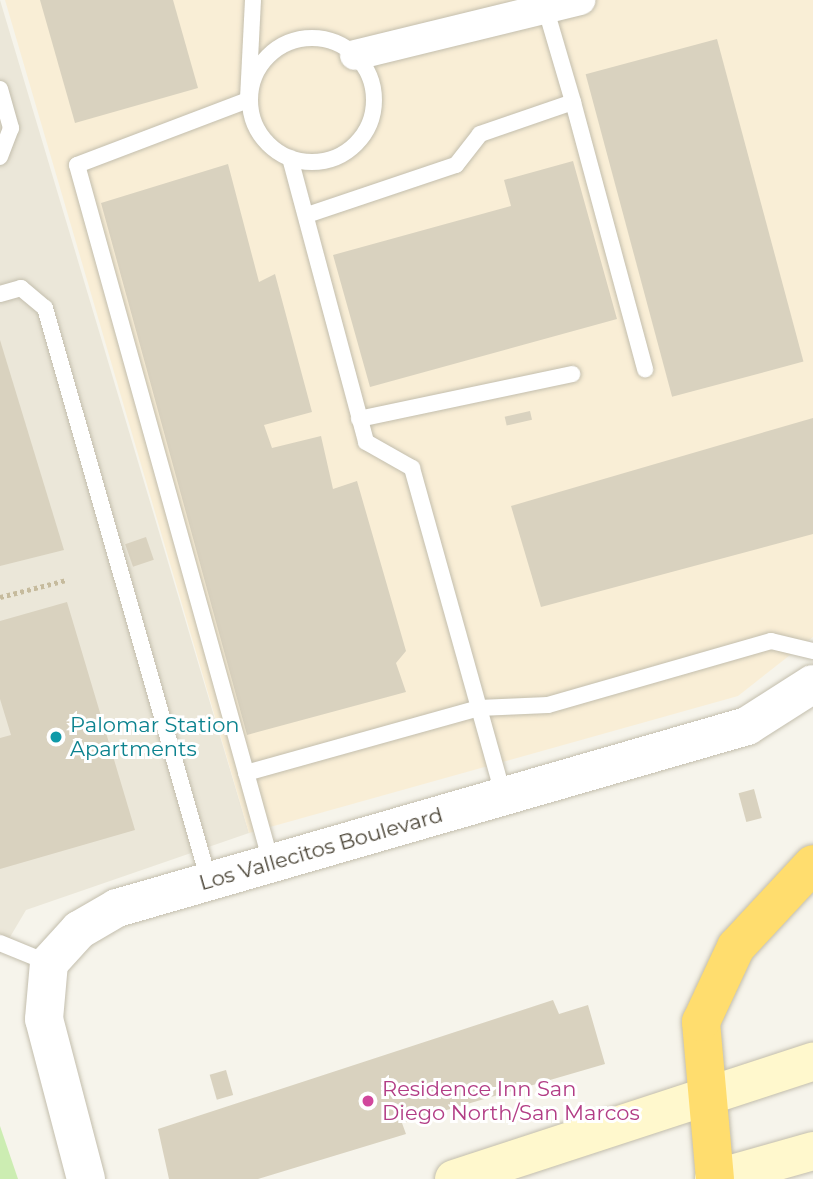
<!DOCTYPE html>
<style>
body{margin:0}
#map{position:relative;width:813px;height:1179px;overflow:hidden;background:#f6f4eb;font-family:Montserrat,sans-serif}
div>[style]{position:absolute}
.residential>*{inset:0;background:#ebe7d9}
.commercial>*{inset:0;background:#f9eed6}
.green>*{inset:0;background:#ccedb2}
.building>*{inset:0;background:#d9d2bf;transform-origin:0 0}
.path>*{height:4.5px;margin-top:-2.25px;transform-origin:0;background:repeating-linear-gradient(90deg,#c6bb9d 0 3.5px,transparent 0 7px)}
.roads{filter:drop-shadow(0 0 2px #c3bead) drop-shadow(0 0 2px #c3bead)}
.service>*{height:16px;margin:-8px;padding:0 8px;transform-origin:8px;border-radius:8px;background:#fff}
.service>.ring{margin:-8px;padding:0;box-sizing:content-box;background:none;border:16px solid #fff;border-radius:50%}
.minor>*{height:30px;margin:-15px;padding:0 15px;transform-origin:15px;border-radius:15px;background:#fff}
.tertiary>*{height:38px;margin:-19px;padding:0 19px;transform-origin:19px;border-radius:19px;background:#fff}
.secondary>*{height:38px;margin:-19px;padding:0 19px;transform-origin:19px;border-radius:19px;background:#fff8cd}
.motorway>*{height:38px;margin:-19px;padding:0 19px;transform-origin:19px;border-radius:19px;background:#ffdd6e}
.dots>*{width:19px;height:19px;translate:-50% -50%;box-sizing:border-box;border:4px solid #fff;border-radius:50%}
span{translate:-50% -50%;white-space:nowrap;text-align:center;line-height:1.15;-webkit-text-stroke:6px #fff;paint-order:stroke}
.culture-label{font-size:21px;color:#0d838f}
.left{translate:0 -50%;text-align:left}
.street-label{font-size:21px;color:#4c4638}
.hotel-label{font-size:21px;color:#b23c85}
</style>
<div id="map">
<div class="residential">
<div style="clip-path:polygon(0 0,249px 833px,26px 910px,0 954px)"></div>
</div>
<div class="commercial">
<div style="clip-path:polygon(5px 0,813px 0,813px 637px,738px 696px,249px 833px)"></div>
</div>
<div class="green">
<div style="clip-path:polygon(0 1126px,18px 1179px,0 1179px)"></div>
</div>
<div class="building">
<div style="clip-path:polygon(40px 0,173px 0,198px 88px,75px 123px)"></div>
<div style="left:717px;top:39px;width:334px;height:136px;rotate:75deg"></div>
<div style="clip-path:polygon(573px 161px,617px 319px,370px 387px,333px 255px,511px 206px,504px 180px)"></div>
<div style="clip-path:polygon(228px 164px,259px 282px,275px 274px,312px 412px,264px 425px,272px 448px,321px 436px,333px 489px,357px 481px,406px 651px,396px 663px,406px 692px,247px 735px,101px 203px)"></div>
<div style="clip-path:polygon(0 340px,64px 550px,0 566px)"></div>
<div style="left:530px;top:411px;width:9px;height:26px;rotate:77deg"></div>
<div style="clip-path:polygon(813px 418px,813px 534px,541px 607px,511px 506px)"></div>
<div style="left:146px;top:537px;width:24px;height:22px;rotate:71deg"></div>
<div style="clip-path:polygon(67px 602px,135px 830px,0 869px,0 738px,11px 735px,0 699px,0 621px)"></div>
<div style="left:754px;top:789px;width:30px;height:16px;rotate:75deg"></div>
<div style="clip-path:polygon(553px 1000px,559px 1014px,588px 1005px,605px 1064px,402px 1123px,406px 1134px,258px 1179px,169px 1179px,158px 1129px)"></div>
<div style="left:226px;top:1070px;width:26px;height:17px;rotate:74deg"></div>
</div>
<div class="path">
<div style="left:0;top:597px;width:68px;rotate:-14.4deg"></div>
</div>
<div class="roads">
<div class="service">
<div style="left:253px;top:0;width:100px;rotate:92.9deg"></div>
<div style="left:248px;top:100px;width:183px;rotate:159.2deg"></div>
<div style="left:77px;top:165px;width:723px;rotate:74.45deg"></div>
<div style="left:546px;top:10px;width:96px;rotate:73.6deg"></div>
<div class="ring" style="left:250px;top:38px;width:108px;height:108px"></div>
<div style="left:0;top:89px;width:41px;rotate:74.2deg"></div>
<div style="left:11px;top:128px;width:31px;rotate:111deg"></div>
<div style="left:290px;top:158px;width:294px;rotate:75deg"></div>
<div style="left:366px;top:442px;width:53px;rotate:29.5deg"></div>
<div style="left:412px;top:468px;width:342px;rotate:74.4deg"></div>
<div style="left:310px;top:214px;width:154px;rotate:-18.6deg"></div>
<div style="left:456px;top:165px;width:39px;rotate:-52deg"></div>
<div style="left:480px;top:134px;width:98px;rotate:-19deg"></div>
<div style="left:573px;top:102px;width:277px;rotate:74.9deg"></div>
<div style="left:0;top:294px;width:22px;rotate:-16deg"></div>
<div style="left:21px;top:288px;width:31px;rotate:40deg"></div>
<div style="left:45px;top:308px;width:596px;rotate:74.03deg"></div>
<div style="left:359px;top:419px;width:218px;rotate:-11.9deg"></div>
<div style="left:246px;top:773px;width:242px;rotate:-15.6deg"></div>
<div style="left:479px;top:708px;width:69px;rotate:-2.5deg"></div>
<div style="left:548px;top:705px;width:232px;rotate:-16deg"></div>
<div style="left:771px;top:641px;width:43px;rotate:13.4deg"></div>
<div style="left:0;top:943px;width:53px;rotate:22.2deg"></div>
</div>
<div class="minor">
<div style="left:355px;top:55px;width:232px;rotate:-13.7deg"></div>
</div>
<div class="tertiary">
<div style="left:86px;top:1179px;width:165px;rotate:-104.7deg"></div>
<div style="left:44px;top:1019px;width:56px;rotate:-84.9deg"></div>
<div style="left:49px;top:963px;width:45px;rotate:-47.7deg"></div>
<div style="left:79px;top:930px;width:44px;rotate:-30.1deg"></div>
<div style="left:117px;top:908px;width:656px;rotate:-16.11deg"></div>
<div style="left:747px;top:726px;width:78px;rotate:-32.5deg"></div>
</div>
<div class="secondary">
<div style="left:454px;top:1179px;width:378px;rotate:-18.1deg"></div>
<div style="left:714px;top:1179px;width:103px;rotate:-15.8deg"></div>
</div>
<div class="motorway">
<div style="left:715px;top:1179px;width:158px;rotate:-95.1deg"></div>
<div style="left:701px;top:1022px;width:83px;rotate:-65deg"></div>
<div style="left:736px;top:947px;width:113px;rotate:-47.1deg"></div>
</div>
</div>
<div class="dots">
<div style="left:56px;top:737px;background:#0f9aa8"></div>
<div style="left:368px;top:1101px;background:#d1479c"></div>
</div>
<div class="culture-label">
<span class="left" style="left:70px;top:737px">Palomar Station<br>Apartments</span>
</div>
<div class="street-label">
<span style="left:321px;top:849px;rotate:-16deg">Los Vallecitos Boulevard</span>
</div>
<div class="hotel-label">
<span class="left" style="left:382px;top:1101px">Residence Inn San<br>Diego North/San Marcos</span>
</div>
</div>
